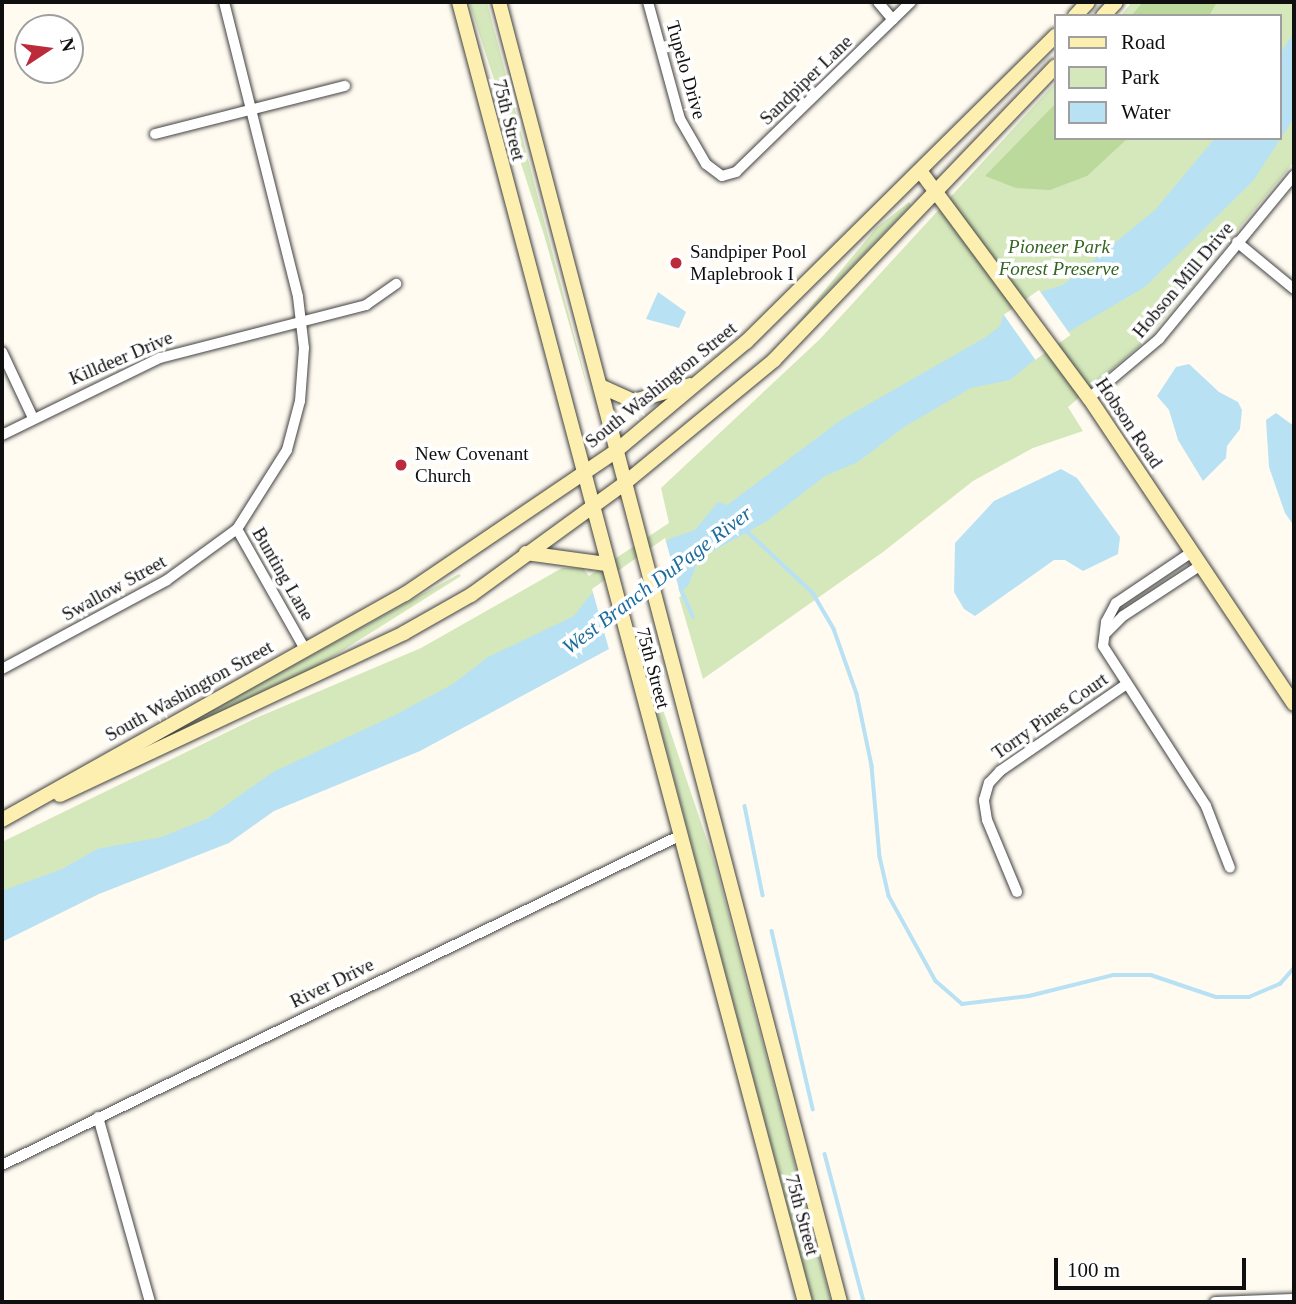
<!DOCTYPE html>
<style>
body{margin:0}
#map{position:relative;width:1296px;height:1304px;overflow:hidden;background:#fffbf1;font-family:Georgia,serif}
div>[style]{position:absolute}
.green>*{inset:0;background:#d5e8bb}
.forest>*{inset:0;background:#bbd99b}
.water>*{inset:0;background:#b8e1f4}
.pier>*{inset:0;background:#fffbf1;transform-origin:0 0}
.stream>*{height:3.5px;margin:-1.75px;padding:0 1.75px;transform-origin:1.75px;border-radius:1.75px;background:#b8e1f4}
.roads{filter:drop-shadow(0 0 2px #424242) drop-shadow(0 0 2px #424242)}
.street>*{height:10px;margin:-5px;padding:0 5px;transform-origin:5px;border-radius:5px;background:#fff}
.secondary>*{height:14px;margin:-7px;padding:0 7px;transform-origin:7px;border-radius:7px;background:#fcefaf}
.dots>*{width:19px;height:19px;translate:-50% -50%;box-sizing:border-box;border:4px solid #fff;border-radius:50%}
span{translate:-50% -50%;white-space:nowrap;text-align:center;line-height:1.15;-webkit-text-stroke:7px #fff;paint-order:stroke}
.street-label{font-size:19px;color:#0f0f0f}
.park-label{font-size:19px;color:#336521;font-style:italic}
.poi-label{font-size:19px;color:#0f0f0f}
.left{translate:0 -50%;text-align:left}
.water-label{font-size:21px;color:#1b6d9e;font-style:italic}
.frame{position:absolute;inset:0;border:4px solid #0f0f0f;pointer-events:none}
.legend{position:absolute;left:1054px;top:14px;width:228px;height:126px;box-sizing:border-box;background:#fff;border:2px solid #9f9f9f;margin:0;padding:9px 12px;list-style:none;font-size:21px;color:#0f0f0f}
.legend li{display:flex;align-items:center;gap:14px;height:35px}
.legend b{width:35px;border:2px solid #9f9f9f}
.north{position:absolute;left:14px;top:14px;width:70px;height:70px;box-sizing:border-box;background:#fff;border:2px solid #9f9f9f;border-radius:50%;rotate:77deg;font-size:19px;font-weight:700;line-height:28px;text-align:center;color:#0f0f0f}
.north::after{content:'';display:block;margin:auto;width:24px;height:32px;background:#bb2b3a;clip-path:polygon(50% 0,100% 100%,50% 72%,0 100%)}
.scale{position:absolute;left:1054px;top:1258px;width:192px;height:32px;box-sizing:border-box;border:4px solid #0f0f0f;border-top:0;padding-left:9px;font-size:21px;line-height:24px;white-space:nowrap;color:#0f0f0f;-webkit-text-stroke:5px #fff;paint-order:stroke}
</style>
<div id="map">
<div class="green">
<div style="clip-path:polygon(469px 2px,487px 2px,593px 408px,544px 235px)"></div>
<div style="clip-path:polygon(1132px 2px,1294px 2px,1294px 162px,1145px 341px,1068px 407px,1083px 431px,1033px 448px,973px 481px,883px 552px,703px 679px,678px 594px,300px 776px,2px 912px,2px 842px,256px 718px,421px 648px,562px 568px,583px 568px,589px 576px,669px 523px,661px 488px,820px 339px,1056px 82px,1056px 138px,1280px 138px,1280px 16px,1120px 16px)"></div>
<div style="clip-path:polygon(909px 202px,911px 205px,795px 326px,876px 228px)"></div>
<div style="clip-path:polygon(459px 574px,461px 576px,310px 671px,174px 736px,172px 732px)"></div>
<div style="clip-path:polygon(647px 662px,716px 867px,831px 1302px,813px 1302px,644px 665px)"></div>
</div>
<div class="forest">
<div style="clip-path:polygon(1143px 2px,1217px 2px,1209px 16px,1131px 16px)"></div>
<div style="clip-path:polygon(1056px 103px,1056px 138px,1128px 138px,1087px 176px,1050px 190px,1016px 188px,985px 176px)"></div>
</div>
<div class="water">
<div style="clip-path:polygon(1294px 32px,1294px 118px,1253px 181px,1145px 287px,1070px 331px,1010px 380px,971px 388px,904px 427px,858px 462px,825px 476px,767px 521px,699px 559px,688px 586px,609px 649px,420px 751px,274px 811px,229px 843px,99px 894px,2px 942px,2px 891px,62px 869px,97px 849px,162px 837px,208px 818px,273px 772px,395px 715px,453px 684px,488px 657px,574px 616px,590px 595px,671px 538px,695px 530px,718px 502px,727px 505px,841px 420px,986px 337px,1000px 326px,1003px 315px,1043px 291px,1063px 285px,1155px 210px,1215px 138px,1280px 138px,1280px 54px)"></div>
<div style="clip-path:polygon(658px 292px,686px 312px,679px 328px,646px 319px)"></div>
<div style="clip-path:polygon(1189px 364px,1219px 392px,1238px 402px,1242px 410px,1240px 429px,1227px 446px,1226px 458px,1203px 481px,1178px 440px,1169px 410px,1157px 396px,1176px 367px)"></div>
<div style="clip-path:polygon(1276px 413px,1294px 426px,1294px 526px,1285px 513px,1269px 467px,1266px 420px)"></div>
<div style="clip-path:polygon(1061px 469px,1077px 478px,1120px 537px,1118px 554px,1083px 571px,1065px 560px,1054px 560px,975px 616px,964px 609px,954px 592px,955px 543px,994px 501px)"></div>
</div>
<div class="pier">
<div style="left:1039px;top:290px;width:55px;height:43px;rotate:55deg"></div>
<div style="clip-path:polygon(665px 538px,681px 596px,610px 653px,592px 589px)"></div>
</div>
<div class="stream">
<div style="left:747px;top:531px;width:91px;rotate:43.2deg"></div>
<div style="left:813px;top:593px;width:42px;rotate:59.7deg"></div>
<div style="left:834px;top:629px;width:69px;rotate:70.5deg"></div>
<div style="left:857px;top:694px;width:74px;rotate:78.2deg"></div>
<div style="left:872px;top:766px;width:91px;rotate:85deg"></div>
<div style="left:880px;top:857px;width:40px;rotate:77deg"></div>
<div style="left:889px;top:896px;width:97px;rotate:61.1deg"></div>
<div style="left:936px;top:981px;width:35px;rotate:41deg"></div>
<div style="left:962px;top:1004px;width:67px;rotate:-6.8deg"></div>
<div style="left:1029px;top:996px;width:87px;rotate:-14deg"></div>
<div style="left:1113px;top:975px;width:38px"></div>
<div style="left:1151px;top:975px;width:69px;rotate:18.7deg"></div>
<div style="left:1216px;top:997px;width:33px"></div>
<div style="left:1249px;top:997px;width:34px;rotate:-23deg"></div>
<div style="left:1280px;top:984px;width:21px;rotate:-49deg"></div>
<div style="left:681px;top:589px;width:30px;rotate:66deg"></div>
<div style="left:745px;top:806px;width:91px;rotate:78.6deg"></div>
<div style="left:772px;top:931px;width:183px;rotate:77deg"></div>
<div style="left:825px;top:1154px;width:153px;rotate:75.2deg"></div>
</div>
<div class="roads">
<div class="street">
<div style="left:224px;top:2px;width:304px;rotate:75.9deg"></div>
<div style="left:298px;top:297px;width:51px;rotate:83.3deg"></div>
<div style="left:304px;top:348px;width:53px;rotate:94.3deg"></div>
<div style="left:300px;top:401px;width:51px;rotate:104.9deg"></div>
<div style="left:287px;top:450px;width:93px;rotate:122.3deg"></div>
<div style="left:237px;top:529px;width:138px;rotate:60.5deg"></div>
<div style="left:648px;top:2px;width:121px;rotate:74.7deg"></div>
<div style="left:680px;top:119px;width:52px;rotate:60deg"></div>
<div style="left:706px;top:164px;width:20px;rotate:37deg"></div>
<div style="left:722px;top:176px;width:15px;rotate:-16deg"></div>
<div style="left:736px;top:172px;width:244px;rotate:-44.2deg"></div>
<div style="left:878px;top:2px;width:23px;rotate:50deg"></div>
<div style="left:155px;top:134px;width:196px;rotate:-14.2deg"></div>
<div style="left:1237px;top:242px;width:74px;rotate:39.5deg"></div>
<div style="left:2px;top:352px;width:73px;rotate:64.8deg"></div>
<div style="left:1089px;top:398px;width:92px;rotate:-40.1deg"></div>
<div style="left:1159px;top:339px;width:212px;rotate:-50.5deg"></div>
<div style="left:2px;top:435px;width:176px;rotate:-26deg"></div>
<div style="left:160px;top:358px;width:213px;rotate:-14.4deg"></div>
<div style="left:366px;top:305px;width:37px;rotate:-35deg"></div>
<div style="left:1192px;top:552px;width:92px;rotate:146.1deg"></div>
<div style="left:1116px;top:603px;width:21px;rotate:118deg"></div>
<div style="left:1106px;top:622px;width:24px;rotate:97deg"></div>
<div style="left:1103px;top:646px;width:190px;rotate:57.2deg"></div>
<div style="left:1206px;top:806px;width:66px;rotate:68.8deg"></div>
<div style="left:1105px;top:634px;width:25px;rotate:-45deg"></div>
<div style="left:1123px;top:616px;width:93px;rotate:-33.2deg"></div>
<div style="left:2px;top:669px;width:187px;rotate:-28.3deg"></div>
<div style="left:167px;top:580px;width:87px;rotate:-36.1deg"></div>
<div style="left:1017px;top:892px;width:78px;rotate:-112.6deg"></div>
<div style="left:987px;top:820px;width:20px;rotate:-99deg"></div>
<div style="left:984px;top:800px;width:18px;rotate:-74deg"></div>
<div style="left:989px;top:783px;width:16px;rotate:-47deg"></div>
<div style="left:1000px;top:771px;width:152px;rotate:-34.5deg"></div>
<div style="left:98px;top:1117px;width:192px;rotate:74.3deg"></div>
<div style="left:2px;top:1165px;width:753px;rotate:-25.92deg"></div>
<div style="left:1215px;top:1302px;width:79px;rotate:-2.2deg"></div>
</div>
<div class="secondary">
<div style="left:459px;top:2px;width:1345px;rotate:75.1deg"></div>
<div style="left:499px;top:2px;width:1344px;rotate:75.3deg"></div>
<div style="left:1075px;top:16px;width:19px;rotate:-47deg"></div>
<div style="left:1103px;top:16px;width:19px;rotate:-47deg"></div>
<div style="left:921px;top:172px;width:282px;rotate:53.4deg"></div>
<div style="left:1089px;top:398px;width:368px;rotate:56.2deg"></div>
<div style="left:600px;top:386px;width:37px;rotate:24deg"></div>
<div style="left:634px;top:401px;width:58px;rotate:-15.9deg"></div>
<div style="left:526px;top:553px;width:81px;rotate:7.8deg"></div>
<div style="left:60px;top:795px;width:380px;rotate:-25.2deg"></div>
<div style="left:404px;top:633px;width:77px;rotate:-29.6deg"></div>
<div style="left:471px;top:595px;width:190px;rotate:-36deg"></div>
<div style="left:625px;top:483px;width:193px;rotate:-39.5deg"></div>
<div style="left:774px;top:360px;width:407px;rotate:-46.2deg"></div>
<div style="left:2px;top:820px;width:462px;rotate:-29.3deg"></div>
<div style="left:405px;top:594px;width:255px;rotate:-34.1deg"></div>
<div style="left:616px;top:451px;width:170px;rotate:-40deg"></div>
<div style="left:746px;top:342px;width:436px;rotate:-44.7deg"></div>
</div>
</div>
<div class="dots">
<div style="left:676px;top:263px;background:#bb2b3a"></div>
<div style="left:401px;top:465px;background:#bb2b3a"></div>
</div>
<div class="street-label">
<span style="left:686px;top:70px;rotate:74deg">Tupelo Drive</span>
<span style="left:806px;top:80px;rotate:-44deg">Sandpiper Lane</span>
<span style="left:509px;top:120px;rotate:76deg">75th Street</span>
<span style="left:1183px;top:280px;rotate:-50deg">Hobson Mill Drive</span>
<span style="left:121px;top:358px;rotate:-23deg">Killdeer Drive</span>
<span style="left:661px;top:385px;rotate:-39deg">South Washington Street</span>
<span style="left:1129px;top:423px;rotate:56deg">Hobson Road</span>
<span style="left:283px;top:574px;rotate:60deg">Bunting Lane</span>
<span style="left:114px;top:588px;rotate:-29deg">Swallow Street</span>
<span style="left:653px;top:668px;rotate:75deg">75th Street</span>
<span style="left:189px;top:691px;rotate:-29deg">South Washington Street</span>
<span style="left:1050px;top:716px;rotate:-35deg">Torry Pines Court</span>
<span style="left:332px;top:983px;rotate:-26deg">River Drive</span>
<span style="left:802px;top:1215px;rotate:75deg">75th Street</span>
</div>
<div class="park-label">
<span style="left:1059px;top:258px">Pioneer Park<br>Forest Preserve</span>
</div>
<div class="poi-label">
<span class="left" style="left:690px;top:263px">Sandpiper Pool<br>Maplebrook I</span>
<span class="left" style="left:415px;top:465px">New Covenant<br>Church</span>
</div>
<div class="water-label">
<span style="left:657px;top:580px;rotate:-37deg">West Branch DuPage River</span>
</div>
<div class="frame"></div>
<ul class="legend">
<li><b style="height:9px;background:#fcefaf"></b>Road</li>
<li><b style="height:19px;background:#d5e8bb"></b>Park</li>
<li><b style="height:19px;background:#b8e1f4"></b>Water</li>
</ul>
<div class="north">N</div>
<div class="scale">100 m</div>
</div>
